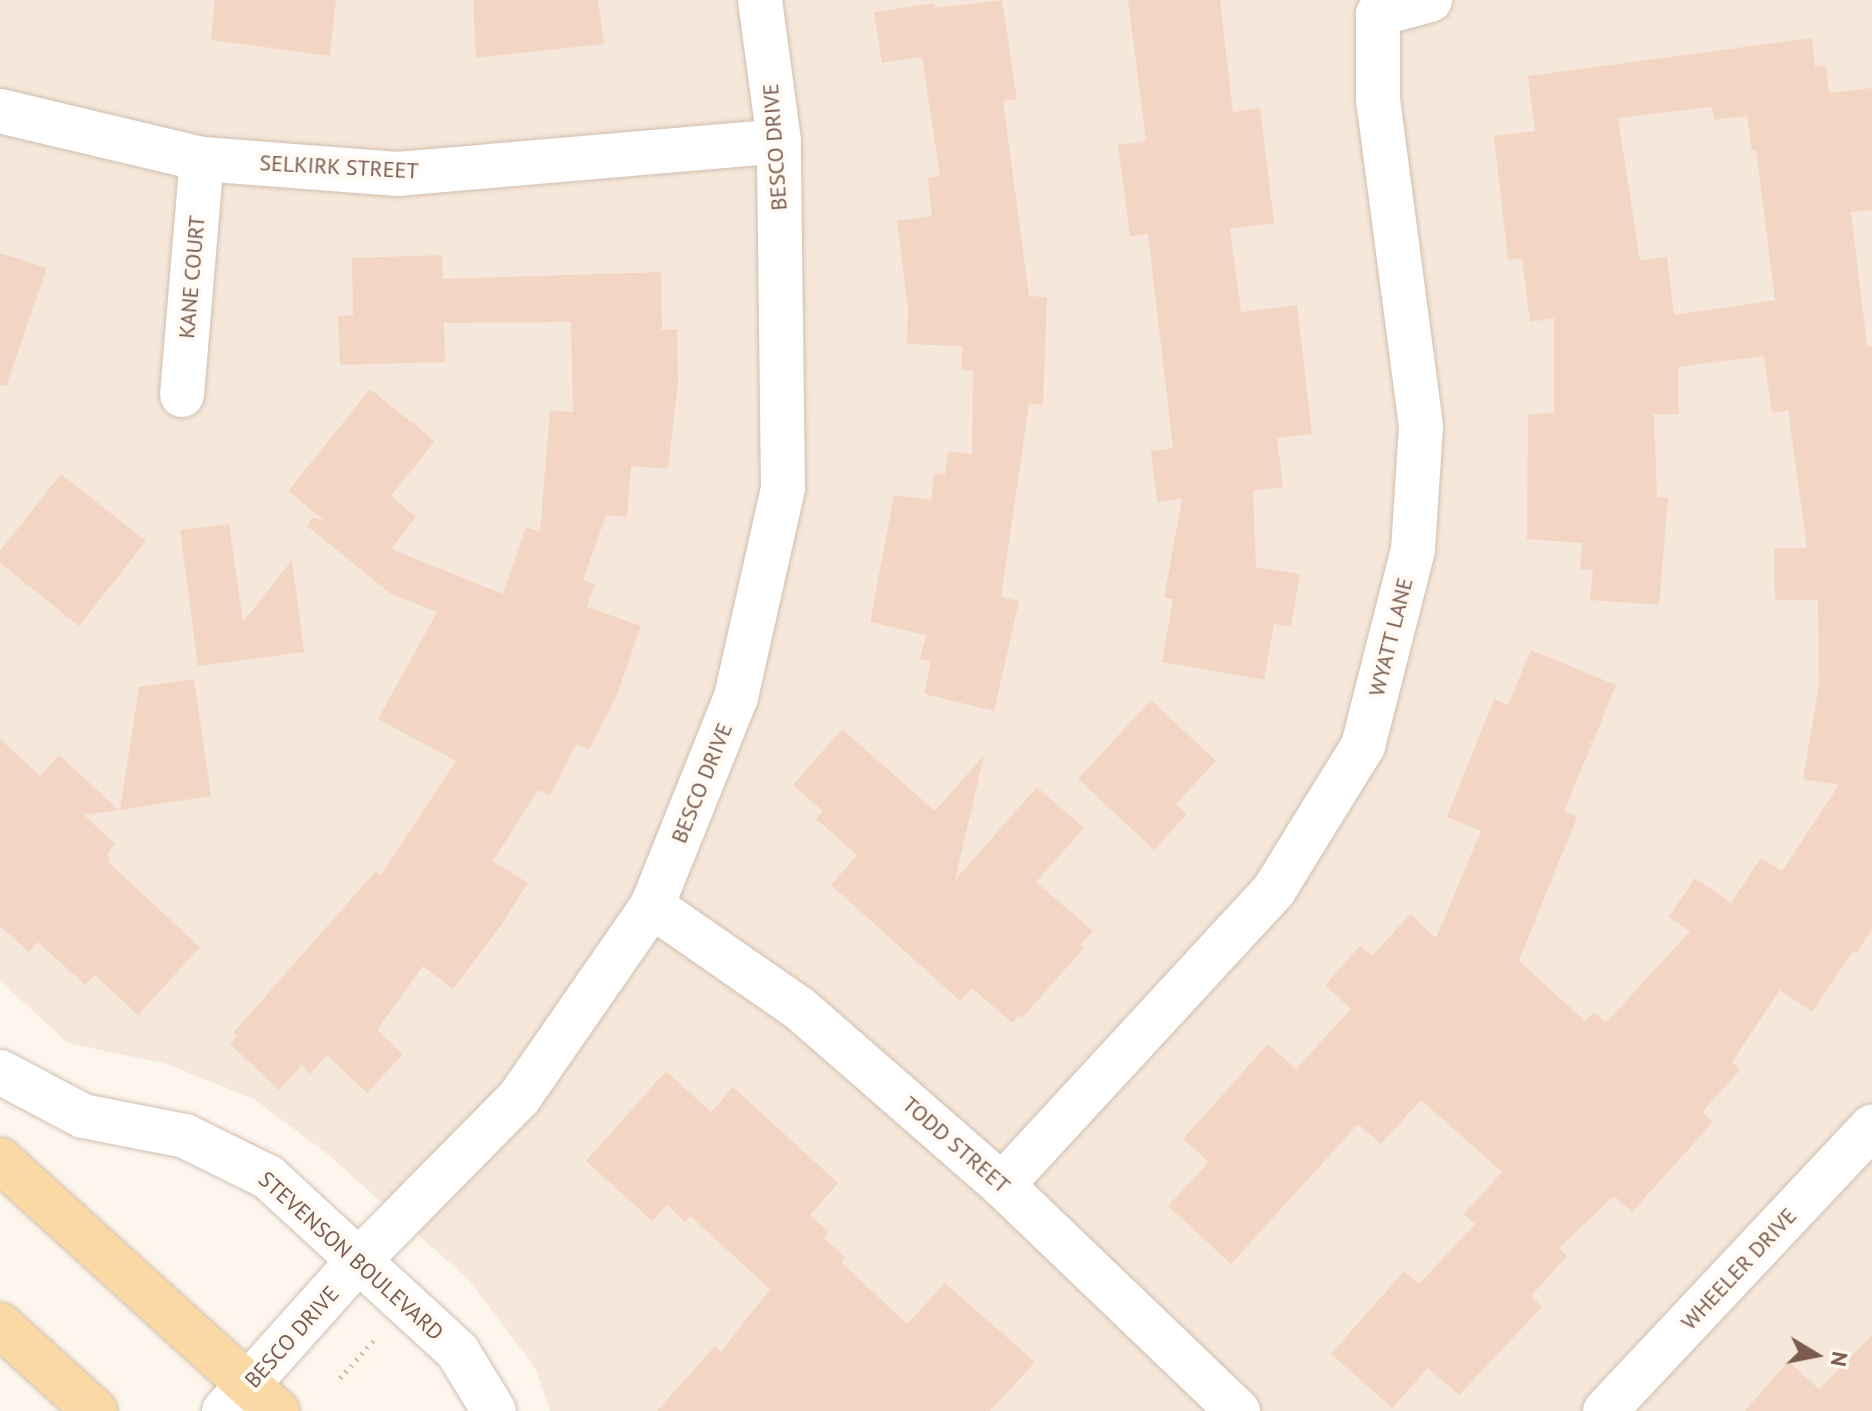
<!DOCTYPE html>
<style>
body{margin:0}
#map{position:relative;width:1872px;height:1411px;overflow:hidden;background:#fdf6ec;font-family:"PT Sans",sans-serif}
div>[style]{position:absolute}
.residential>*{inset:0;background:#f5e8da}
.building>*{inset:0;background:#f3d5c3}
.path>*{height:5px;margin-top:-2.5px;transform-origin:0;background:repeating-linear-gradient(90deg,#d9b8a5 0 2px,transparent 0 8px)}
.roads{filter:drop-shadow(0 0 2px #d1beb0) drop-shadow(0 0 2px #d1beb0)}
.street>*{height:44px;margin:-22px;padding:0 22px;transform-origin:22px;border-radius:22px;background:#fff}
.primary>*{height:44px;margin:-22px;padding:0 22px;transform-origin:22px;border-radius:22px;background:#fbd9a5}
span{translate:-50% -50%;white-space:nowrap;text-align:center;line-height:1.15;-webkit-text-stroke:8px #fffaf3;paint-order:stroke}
.street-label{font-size:22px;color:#7a5c4d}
.north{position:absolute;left:1776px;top:1315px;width:80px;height:80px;-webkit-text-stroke:6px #fffaf3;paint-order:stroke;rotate:100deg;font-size:22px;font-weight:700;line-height:32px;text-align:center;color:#7a5c4d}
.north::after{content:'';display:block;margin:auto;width:28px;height:36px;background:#7a5c4d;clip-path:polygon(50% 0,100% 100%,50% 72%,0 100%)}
</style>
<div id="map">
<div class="residential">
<div style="clip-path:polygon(0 0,1872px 0,1872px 1411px,550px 1411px,535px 1367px,467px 1278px,325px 1152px,254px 1099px,167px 1064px,68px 1043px,0 981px)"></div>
</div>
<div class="building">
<div style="clip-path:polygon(215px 0,336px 0,330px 56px,211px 40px)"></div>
<div style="clip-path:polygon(473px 0,598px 0,604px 44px,476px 58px)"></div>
<div style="clip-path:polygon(1002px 0,1017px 99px,1003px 101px,1029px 296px,1047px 297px,1043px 405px,1029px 404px,1001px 597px,1019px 601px,994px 711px,924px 694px,931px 661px,920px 659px,926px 635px,870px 622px,894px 495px,931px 500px,934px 473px,945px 475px,948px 451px,972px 454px,973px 371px,961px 370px,962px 346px,907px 344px,908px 309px,897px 221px,932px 216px,928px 178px,940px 176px,922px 57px,882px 63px,874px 12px,935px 3px,935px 8px)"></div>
<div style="clip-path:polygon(1128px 0,1220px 0,1233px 112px,1260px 108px,1274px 223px,1230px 229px,1241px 312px,1297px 305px,1312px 434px,1277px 438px,1283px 487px,1253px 491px,1256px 567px,1300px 574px,1291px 627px,1274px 624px,1264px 680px,1162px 662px,1173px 599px,1164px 598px,1182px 499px,1157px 502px,1151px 451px,1173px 448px,1148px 234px,1130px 236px,1118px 145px,1146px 141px)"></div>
<div style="clip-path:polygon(evenodd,1812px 38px,1815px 67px,1826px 65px,1829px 93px,1872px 88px,1872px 210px,1851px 212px,1867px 346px,1872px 346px,1872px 929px,1856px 954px,1853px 951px,1812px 1012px,1780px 990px,1732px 1062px,1740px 1070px,1702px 1112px,1713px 1122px,1632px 1212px,1614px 1196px,1559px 1248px,1567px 1256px,1531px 1296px,1542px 1307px,1459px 1395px,1428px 1368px,1392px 1408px,1331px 1354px,1404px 1271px,1419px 1284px,1475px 1224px,1464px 1214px,1502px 1172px,1421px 1100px,1381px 1144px,1358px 1124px,1231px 1264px,1168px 1206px,1209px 1162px,1183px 1139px,1268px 1044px,1296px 1069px,1351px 1009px,1325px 985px,1360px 946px,1372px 956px,1410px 914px,1436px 938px,1481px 831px,1447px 817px,1494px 699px,1508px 705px,1531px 650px,1616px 685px,1593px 742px,1587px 740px,1592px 744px,1564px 811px,1577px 817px,1519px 961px,1585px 1021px,1594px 1012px,1606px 1023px,1690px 931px,1669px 917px,1695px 878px,1731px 903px,1761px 858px,1782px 871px,1839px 785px,1803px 779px,1819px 685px,1818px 600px,1775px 600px,1774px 548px,1807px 548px,1788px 410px,1772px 413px,1764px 356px,1678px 367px,1679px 414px,1654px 414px,1657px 497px,1668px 498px,1659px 605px,1590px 600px,1593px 570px,1580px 569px,1582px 543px,1527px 539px,1528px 414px,1554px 413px,1554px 318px,1530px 322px,1522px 258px,1508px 260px,1494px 136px,1535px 131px,1528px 76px,1812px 38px,1712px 107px,1714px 120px,1747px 116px,1752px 151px,1756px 150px,1775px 300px,1674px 315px,1667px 257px,1640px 260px,1618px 118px,1712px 107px)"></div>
<div style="clip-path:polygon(0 253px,47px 268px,6px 386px,0 385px)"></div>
<div style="clip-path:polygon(442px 255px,443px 279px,661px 272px,662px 330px,677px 329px,678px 382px,668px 469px,631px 466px,627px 517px,606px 515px,583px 580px,595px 584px,587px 607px,641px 626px,617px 695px,589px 750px,576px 744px,550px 796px,538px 790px,493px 861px,528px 883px,500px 927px,453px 989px,423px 966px,377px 1030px,403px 1054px,367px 1093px,327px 1055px,310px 1074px,302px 1065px,279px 1090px,230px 1044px,237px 1036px,233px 1033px,376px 871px,381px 875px,456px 761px,378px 719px,437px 612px,391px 594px,307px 526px,312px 518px,324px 520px,288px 491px,370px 389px,435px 441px,391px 496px,416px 517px,391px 549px,503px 594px,526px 527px,540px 532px,550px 410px,573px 412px,571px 322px,444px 323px,445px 362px,340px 365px,338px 316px,353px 315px,352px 258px)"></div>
<div style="clip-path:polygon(61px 474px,146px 541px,79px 626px,0 563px,0 551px)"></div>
<div style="clip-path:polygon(229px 524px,243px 622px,292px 560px,304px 652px,198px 666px,180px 530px)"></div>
<div style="clip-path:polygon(194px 679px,211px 796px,120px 810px,139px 687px)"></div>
<div style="clip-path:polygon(1151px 700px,1216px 761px,1176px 804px,1187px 814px,1154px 850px,1078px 779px)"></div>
<div style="clip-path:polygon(842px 729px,935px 811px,984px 755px,955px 880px,1037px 787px,1084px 828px,1036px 882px,1093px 931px,1080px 945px,1084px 948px,1022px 1018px,1019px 1015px,1012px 1023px,972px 988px,960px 1001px,831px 885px,857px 855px,816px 819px,823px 811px,793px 785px)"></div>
<div style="clip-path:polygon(0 739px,40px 776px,59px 755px,119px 810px,84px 815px,115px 844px,107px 854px,110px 858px,107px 861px,200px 947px,138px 1015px,95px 975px,85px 985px,38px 942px,29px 952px,0 926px)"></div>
<div style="clip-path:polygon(666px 1071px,711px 1112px,733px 1087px,838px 1183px,810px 1215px,829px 1232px,824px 1238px,845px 1257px,841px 1262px,907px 1324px,945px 1283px,1035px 1362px,990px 1411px,657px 1411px,715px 1346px,721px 1352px,770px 1289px,690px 1216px,685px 1222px,667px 1205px,652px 1221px,586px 1161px)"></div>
<div style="clip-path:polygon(1872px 1335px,1872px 1411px,1745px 1411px,1788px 1361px,1819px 1389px)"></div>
</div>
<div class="path">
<div style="left:340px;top:1378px;width:50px;rotate:-48.3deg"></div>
</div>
<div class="roads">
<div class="street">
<div style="left:0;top:111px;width:208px;rotate:13.4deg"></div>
<div style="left:202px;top:159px;width:196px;rotate:4.4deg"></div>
<div style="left:397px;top:174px;width:383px;rotate:-4.9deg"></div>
<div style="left:182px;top:395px;width:237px;rotate:-85.2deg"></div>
<div style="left:652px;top:906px;width:179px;rotate:34.8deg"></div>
<div style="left:799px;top:1008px;width:269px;rotate:41.1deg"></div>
<div style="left:1002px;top:1185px;width:327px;rotate:43.8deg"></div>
<div style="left:0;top:1072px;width:94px;rotate:27.9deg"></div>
<div style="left:83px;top:1116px;width:104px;rotate:11.1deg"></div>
<div style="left:185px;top:1136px;width:93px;rotate:26.3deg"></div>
<div style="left:268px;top:1177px;width:258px;rotate:42.6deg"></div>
<div style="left:458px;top:1352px;width:69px;rotate:58.6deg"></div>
<div style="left:1002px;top:1185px;width:401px;rotate:-47.3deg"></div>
<div style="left:1274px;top:890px;width:169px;rotate:-58.3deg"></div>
<div style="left:1363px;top:746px;width:202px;rotate:-75.7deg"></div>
<div style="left:1413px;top:550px;width:124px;rotate:-86.3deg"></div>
<div style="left:1421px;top:426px;width:330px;rotate:-97.5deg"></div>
<div style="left:1378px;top:99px;width:85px;rotate:-90deg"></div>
<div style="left:1378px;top:14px;width:54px;rotate:-15.1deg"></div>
<div style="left:224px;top:1411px;width:203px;rotate:-48.2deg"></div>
<div style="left:359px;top:1260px;width:228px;rotate:-45.4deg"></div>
<div style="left:519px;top:1098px;width:234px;rotate:-55.3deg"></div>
<div style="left:652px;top:906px;width:225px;rotate:-68.1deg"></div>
<div style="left:736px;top:697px;width:214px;rotate:-77.3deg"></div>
<div style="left:783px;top:488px;width:347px;rotate:-90.7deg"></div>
<div style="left:779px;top:141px;width:142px;rotate:-97.7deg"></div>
<div style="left:1605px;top:1411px;width:390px;rotate:-46.8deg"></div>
</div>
<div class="primary">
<div style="left:0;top:1160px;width:374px;rotate:42.2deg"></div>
<div style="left:0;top:1325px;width:128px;rotate:42.2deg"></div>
</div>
</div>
<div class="street-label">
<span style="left:775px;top:147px;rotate:-94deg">BESCO DRIVE</span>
<span style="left:339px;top:167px;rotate:3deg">SELKIRK STREET</span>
<span style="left:192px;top:277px;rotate:-85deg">KANE COURT</span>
<span style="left:1391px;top:637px;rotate:-76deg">WYATT LANE</span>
<span style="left:702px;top:783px;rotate:-68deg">BESCO DRIVE</span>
<span style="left:956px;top:1145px;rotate:41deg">TODD STREET</span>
<span style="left:351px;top:1256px;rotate:42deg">STEVENSON BOULEVARD</span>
<span style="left:1739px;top:1269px;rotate:-47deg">WHEELER DRIVE</span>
<span style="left:292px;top:1337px;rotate:-48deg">BESCO DRIVE</span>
</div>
<div class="north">N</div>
</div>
